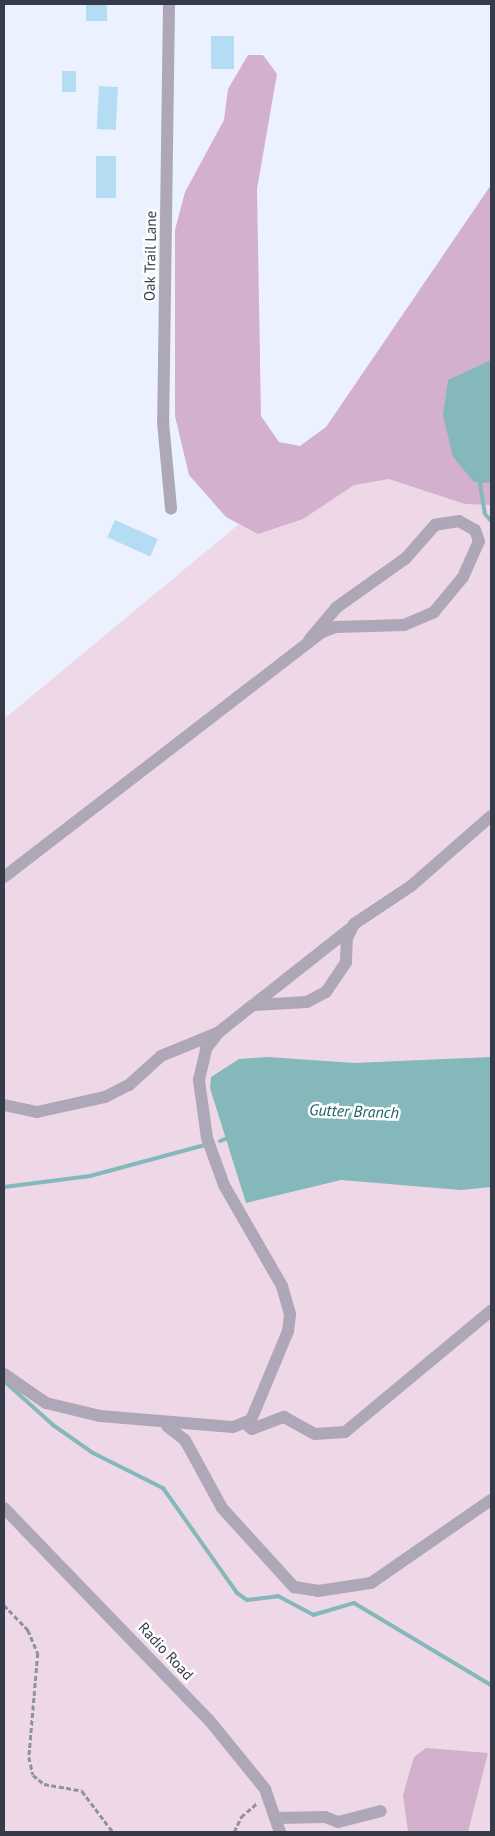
<!DOCTYPE html>
<style>
body{margin:0}
#map{position:relative;width:495px;height:1836px;overflow:hidden;background:#ebf1fe;font-family:"PT Sans",sans-serif}
div>[style]{position:absolute}
.green>*{inset:0;background:#eed8e8}
.forest>*{inset:0;background:#d3b0cb}
.water>*{inset:0;background:#85b8ba}
.stream>*{height:4px;margin:-2px;padding:0 2px;transform-origin:2px;border-radius:2px;background:#85b8ba}
.building>*{inset:0;background:#b4ddf4;transform-origin:0 0}
.path>*{height:2.5px;margin-top:-1.25px;transform-origin:0;background:repeating-linear-gradient(90deg,#8d93a0 0 5px,transparent 0 7.5px)}
.minor>*{height:12px;margin:-6px;padding:0 6px;transform-origin:6px;border-radius:6px;background:#ada7b7}
span{translate:-50% -50%;white-space:nowrap;text-align:center;line-height:1.15;-webkit-text-stroke:5px #fefefe;paint-order:stroke}
.street-label{font-size:15px;color:#363b49}
.water-label{font-size:16px;color:#1b6064;font-style:italic}
.frame{position:absolute;inset:0;border:5px solid #363b49;pointer-events:none}
</style>
<div id="map">
<div class="green">
<div style="clip-path:polygon(326px 452px,491px 500px,491px 1832px,4px 1832px,4px 719px)"></div>
</div>
<div class="forest">
<div style="clip-path:polygon(248px 55px,263px 55px,277px 74px,257px 189px,261px 416px,279px 442px,300px 446px,326px 427px,491px 185px,491px 505px,465px 504px,389px 479px,354px 485px,303px 519px,258px 534px,226px 517px,189px 475px,175px 416px,175px 230px,185px 192px,224px 120px,228px 89px)"></div>
<div style="clip-path:polygon(426px 1748px,488px 1753px,468px 1832px,408px 1832px,403px 1795px,414px 1757px)"></div>
</div>
<div class="water">
<div style="clip-path:polygon(491px 360px,491px 483px,474px 482px,453px 457px,443px 415px,448px 380px)"></div>
<div style="clip-path:polygon(268px 1057px,354px 1063px,491px 1057px,491px 1187px,461px 1190px,341px 1180px,246px 1203px,210px 1088px,211px 1077px,239px 1059px)"></div>
</div>
<div class="stream">
<div style="left:479px;top:477px;width:37px;rotate:81deg"></div>
<div style="left:485px;top:514px;width:9px;rotate:49deg"></div>
<div style="left:220px;top:1141px;width:9px;rotate:-21deg"></div>
<div style="left:4px;top:1187px;width:87px;rotate:-7.3deg"></div>
<div style="left:90px;top:1176px;width:119px;rotate:-15.1deg"></div>
<div style="left:4px;top:1381px;width:66px;rotate:41.9deg"></div>
<div style="left:53px;top:1425px;width:49px;rotate:35deg"></div>
<div style="left:93px;top:1453px;width:78px;rotate:26.6deg"></div>
<div style="left:163px;top:1488px;width:128px;rotate:54.8deg"></div>
<div style="left:237px;top:1593px;width:12px;rotate:35deg"></div>
<div style="left:247px;top:1600px;width:31px;rotate:-7deg"></div>
<div style="left:278px;top:1596px;width:40px;rotate:28deg"></div>
<div style="left:313px;top:1615px;width:43px;rotate:-16.3deg"></div>
<div style="left:354px;top:1603px;width:160px;rotate:30.9deg"></div>
</div>
<div class="building">
<div style="left:86px;top:4px;width:21px;height:17px"></div>
<div style="left:211px;top:36px;width:23px;height:33px"></div>
<div style="left:62px;top:71px;width:14px;height:21px"></div>
<div style="left:99px;top:86px;width:19px;height:43px;rotate:3deg"></div>
<div style="left:96px;top:156px;width:20px;height:42px"></div>
<div style="left:115px;top:520px;width:47px;height:19px;rotate:24deg"></div>
</div>
<div class="path">
<div style="left:4px;top:1605px;width:35px;rotate:46deg"></div>
<div style="left:28px;top:1630px;width:25px;rotate:67deg"></div>
<div style="left:38px;top:1653px;width:104px;rotate:94.9deg"></div>
<div style="left:29px;top:1757px;width:18px;rotate:77deg"></div>
<div style="left:33px;top:1775px;width:14px;rotate:39deg"></div>
<div style="left:44px;top:1784px;width:39px;rotate:10deg"></div>
<div style="left:82px;top:1791px;width:51px;rotate:52.9deg"></div>
<div style="left:234px;top:1832px;width:17px;rotate:-65deg"></div>
<div style="left:241px;top:1817px;width:21px;rotate:-41deg"></div>
</div>
<div class="minor">
<div style="left:169px;top:4px;width:418px;rotate:90.8deg"></div>
<div style="left:163px;top:422px;width:87px;rotate:84.7deg"></div>
<div style="left:4px;top:877px;width:401px;rotate:-37.6deg"></div>
<div style="left:322px;top:632px;width:15px;rotate:-20deg"></div>
<div style="left:336px;top:627px;width:68px;rotate:-1.7deg"></div>
<div style="left:404px;top:625px;width:33px;rotate:-23deg"></div>
<div style="left:434px;top:612px;width:45px;rotate:-50.4deg"></div>
<div style="left:463px;top:577px;width:39px;rotate:-66deg"></div>
<div style="left:479px;top:541px;width:12px;rotate:-110deg"></div>
<div style="left:475px;top:530px;width:18px;rotate:-151deg"></div>
<div style="left:459px;top:521px;width:24px;rotate:171deg"></div>
<div style="left:435px;top:525px;width:44px;rotate:131.3deg"></div>
<div style="left:406px;top:558px;width:85px;rotate:144.6deg"></div>
<div style="left:337px;top:607px;width:43px;rotate:130.3deg"></div>
<div style="left:257px;top:1002px;width:120px;rotate:-38.2deg"></div>
<div style="left:4px;top:1105px;width:34px;rotate:12deg"></div>
<div style="left:37px;top:1112px;width:70px;rotate:-12.4deg"></div>
<div style="left:105px;top:1097px;width:27px;rotate:-27deg"></div>
<div style="left:129px;top:1085px;width:43px;rotate:-42.2deg"></div>
<div style="left:161px;top:1056px;width:61px;rotate:-22.3deg"></div>
<div style="left:4px;top:1374px;width:51px;rotate:34.6deg"></div>
<div style="left:46px;top:1403px;width:56px;rotate:13.5deg"></div>
<div style="left:100px;top:1416px;width:133px;rotate:4.7deg"></div>
<div style="left:233px;top:1427px;width:19px;rotate:-21deg"></div>
<div style="left:251px;top:1420px;width:96px;rotate:-67.4deg"></div>
<div style="left:288px;top:1331px;width:17px;rotate:-83deg"></div>
<div style="left:290px;top:1314px;width:29px;rotate:-106deg"></div>
<div style="left:282px;top:1286px;width:116px;rotate:-119.9deg"></div>
<div style="left:224px;top:1185px;width:50px;rotate:-109.9deg"></div>
<div style="left:207px;top:1138px;width:59px;rotate:-97.9deg"></div>
<div style="left:199px;top:1080px;width:32px;rotate:-77deg"></div>
<div style="left:206px;top:1049px;width:21px;rotate:-53deg"></div>
<div style="left:219px;top:1032px;width:43px;rotate:-38.5deg"></div>
<div style="left:253px;top:1005px;width:54px;rotate:-3.2deg"></div>
<div style="left:307px;top:1002px;width:21px;rotate:-28deg"></div>
<div style="left:326px;top:992px;width:36px;rotate:-56deg"></div>
<div style="left:346px;top:962px;width:24px;rotate:-88deg"></div>
<div style="left:347px;top:938px;width:16px;rotate:-63deg"></div>
<div style="left:354px;top:924px;width:69px;rotate:-33.7deg"></div>
<div style="left:411px;top:886px;width:106px;rotate:-41.2deg"></div>
<div style="left:245px;top:1423px;width:9px;rotate:41deg"></div>
<div style="left:252px;top:1429px;width:34px;rotate:-21deg"></div>
<div style="left:284px;top:1417px;width:35px;rotate:29deg"></div>
<div style="left:315px;top:1434px;width:30px;rotate:-4deg"></div>
<div style="left:345px;top:1432px;width:190px;rotate:-39.7deg"></div>
<div style="left:167px;top:1426px;width:23px;rotate:38deg"></div>
<div style="left:185px;top:1440px;width:77px;rotate:61.4deg"></div>
<div style="left:222px;top:1508px;width:107px;rotate:47.7deg"></div>
<div style="left:294px;top:1587px;width:24px;rotate:9deg"></div>
<div style="left:318px;top:1591px;width:54px;rotate:-8.6deg"></div>
<div style="left:371px;top:1583px;width:146px;rotate:-34.7deg"></div>
<div style="left:4px;top:1508px;width:295px;rotate:46deg"></div>
<div style="left:209px;top:1720px;width:89px;rotate:50.9deg"></div>
<div style="left:265px;top:1789px;width:46px;rotate:70.8deg"></div>
<div style="left:277px;top:1818px;width:48px;rotate:-1.2deg"></div>
<div style="left:325px;top:1817px;width:14px;rotate:21deg"></div>
<div style="left:338px;top:1822px;width:44px;rotate:-14.3deg"></div>
</div>
<div class="street-label">
<span style="left:150px;top:256px;rotate:-89deg">Oak Trail Lane</span>
<span style="left:166px;top:1651px;rotate:47deg">Radio Road</span>
</div>
<div class="water-label">
<span style="left:354px;top:1111px;rotate:2deg">Gutter Branch</span>
</div>
<div class="frame"></div>
</div>
